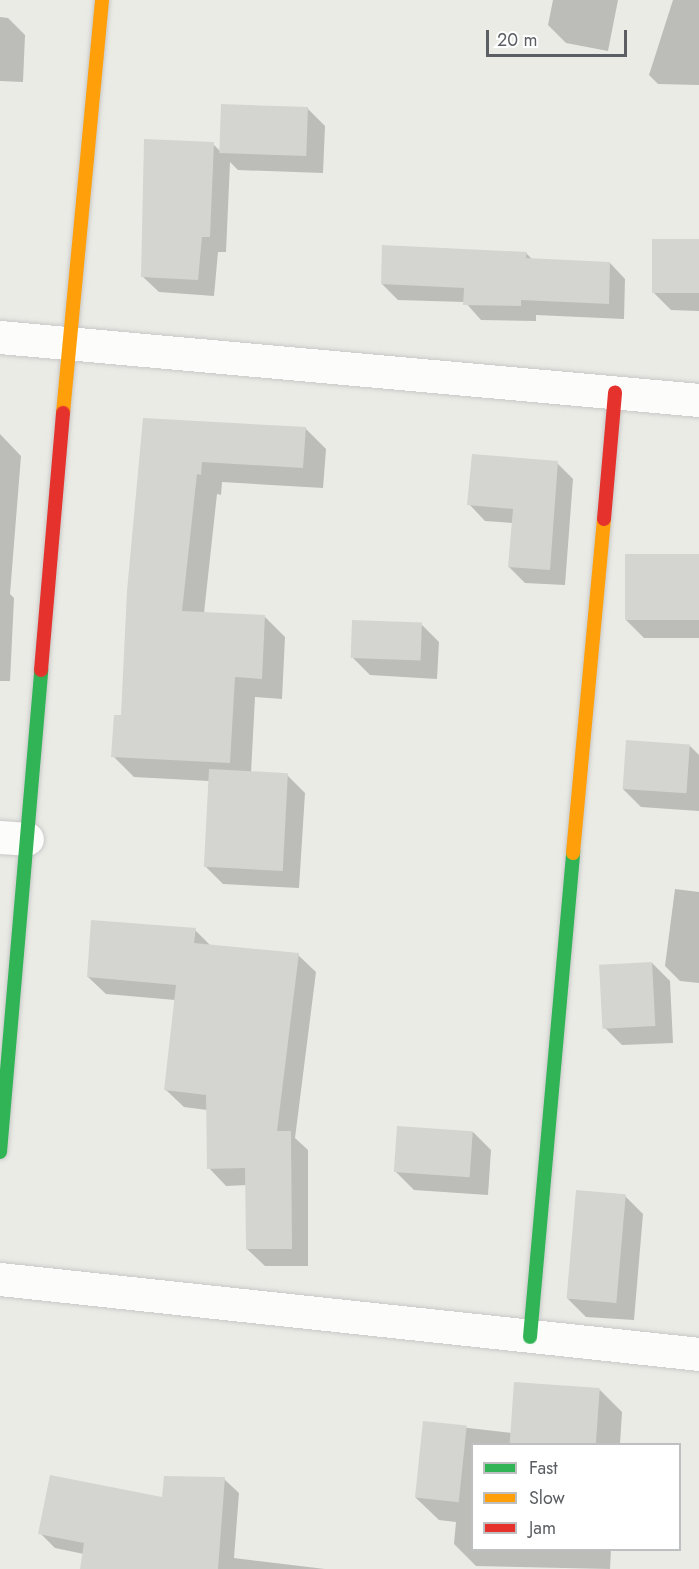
<!DOCTYPE html>
<style>
body{margin:0}
#map{position:relative;width:699px;height:1569px;overflow:hidden;background:#ebebe6;font-family:Jost,sans-serif}
div>[style]{position:absolute}
.shadow>*{inset:0;background:#0003}
.building>*{inset:0;background:#d4d4d1;transform-origin:0 0}
.roads{filter:drop-shadow(0 0 2px #c8c9c8) drop-shadow(0 0 2px #c8c9c8)}
.street>*{height:33px;margin:-16.5px;padding:0 16.5px;transform-origin:16.5px;border-radius:16.5px;background:#fcfcfb}
.fast>*{height:14px;margin:-7px;padding:0 7px;transform-origin:7px;border-radius:7px;background:#30b455}
.slow>*{height:14px;margin:-7px;padding:0 7px;transform-origin:7px;border-radius:7px;background:#ff9f0a}
.jam>*{height:14px;margin:-7px;padding:0 7px;transform-origin:7px;border-radius:7px;background:#e5322d}
span{translate:-50% -50%;white-space:nowrap;text-align:center;line-height:1.15;-webkit-text-stroke:5px #fff;paint-order:stroke}
.legend{position:absolute;left:471px;top:1443px;width:210px;height:108px;box-sizing:border-box;background:#fff;border:2px solid #bdbfc1;margin:0;padding:8px 10px;list-style:none;font-size:18px;color:#5b5f63}
.legend li{display:flex;align-items:center;gap:12px;height:30px}
.legend b{width:30px;border:2px solid #bdbfc1}
.scale{position:absolute;left:486px;top:30px;width:141px;height:27px;box-sizing:border-box;border:3px solid #5b5f63;border-top:0;padding-left:8px;font-size:18px;line-height:21px;white-space:nowrap;color:#5b5f63;-webkit-text-stroke:4px #fff;paint-order:stroke}
</style>
<div id="map">
<div class="shadow">
<div style="clip-path:polygon(553px 0,618px 0,608px 51px,566px 43px,548px 25px)"></div>
<div style="clip-path:polygon(673px 0,699px 0,699px 85px,658px 84px,649px 75px)"></div>
<div style="clip-path:polygon(0 17px,8px 18px,25px 35px,23px 82px,0 81px)"></div>
<div style="clip-path:polygon(307px 108px,325px 126px,323px 173px,238px 170px,230px 162px,226px 252px,218px 252px,214px 296px,159px 292px,142px 276px,213px 144px,220px 151px)"></div>
<div style="clip-path:polygon(699px 241px,699px 311px,671px 310px,653px 292px)"></div>
<div style="clip-path:polygon(526px 253px,533px 260px,610px 263px,625px 279px,624px 319px,536px 315px,536px 321px,481px 320px,465px 302px,398px 300px,382px 284px)"></div>
<div style="clip-path:polygon(145px 419px,305px 428px,326px 449px,323px 488px,222px 482px,221px 495px,217px 494px,204px 613px,264px 616px,285px 637px,282px 699px,255px 697px,251px 773px,287px 775px,305px 793px,299px 888px,223px 884px,205px 866px,209px 781px,134px 777px,113px 756px,123px 717px)"></div>
<div style="clip-path:polygon(0 434px,21px 456px,10px 594px,14px 598px,10px 681px,0 681px)"></div>
<div style="clip-path:polygon(557px 463px,573px 479px,565px 585px,525px 583px,509px 567px,513px 523px,485px 521px,469px 504px)"></div>
<div style="clip-path:polygon(699px 556px,699px 638px,644px 638px,626px 620px)"></div>
<div style="clip-path:polygon(421px 624px,439px 642px,437px 679px,370px 675px,352px 657px)"></div>
<div style="clip-path:polygon(690px 746px,699px 755px,699px 811px,641px 807px,623px 789px)"></div>
<div style="clip-path:polygon(675px 889px,699px 892px,699px 983px,680px 981px,665px 966px)"></div>
<div style="clip-path:polygon(195px 930px,212px 947px,298px 955px,316px 972px,295px 1138px,308px 1150px,308px 1266px,265px 1266px,247px 1249px,247px 1185px,226px 1186px,209px 1168px,207px 1110px,184px 1107px,166px 1090px,175px 1000px,106px 994px,88px 977px)"></div>
<div style="clip-path:polygon(652px 963px,670px 981px,673px 1043px,622px 1045px,604px 1027px)"></div>
<div style="clip-path:polygon(473px 1132px,491px 1150px,488px 1195px,414px 1190px,396px 1172px)"></div>
<div style="clip-path:polygon(625px 1196px,643px 1214px,634px 1320px,586px 1317px,568px 1299px)"></div>
<div style="clip-path:polygon(600px 1390px,622px 1412px,620px 1444px,472px 1444px,472px 1550px,611px 1550px,610px 1569px,476px 1566px,454px 1544px,456px 1522px,439px 1520px,416px 1498px,424px 1423px,512px 1433px)"></div>
<div style="clip-path:polygon(224px 1479px,239px 1493px,234px 1558px,325px 1569px,82px 1569px,84px 1554px,55px 1548px,40px 1533px)"></div>
</div>
<div class="building">
<div style="left:221px;top:104px;width:87px;height:49px;rotate:2deg"></div>
<div style="clip-path:polygon(144px 139px,214px 142px,210px 237px,202px 237px,198px 280px,141px 277px)"></div>
<div style="left:652px;top:239px;width:47px;height:54px"></div>
<div style="clip-path:polygon(382px 245px,527px 252px,526px 258px,610px 262px,609px 304px,521px 300px,521px 306px,463px 305px,464px 288px,381px 284px)"></div>
<div style="clip-path:polygon(143px 418px,306px 427px,303px 468px,202px 462px,201px 475px,197px 474px,182px 611px,265px 615px,262px 679px,235px 677px,230px 763px,111px 757px,114px 715px,121px 715px,127px 591px)"></div>
<div style="clip-path:polygon(472px 454px,558px 461px,550px 570px,508px 567px,513px 509px,467px 505px)"></div>
<div style="left:625px;top:554px;width:74px;height:66px"></div>
<div style="left:352px;top:620px;width:70px;height:38px;rotate:2deg"></div>
<div style="left:626px;top:740px;width:64px;height:49px;rotate:4deg"></div>
<div style="left:209px;top:769px;width:79px;height:98px;rotate:3deg"></div>
<div style="clip-path:polygon(91px 920px,196px 928px,194px 943px,299px 953px,277px 1131px,291px 1131px,292px 1249px,246px 1249px,245px 1168px,207px 1169px,206px 1095px,164px 1090px,176px 985px,87px 977px)"></div>
<div style="left:652px;top:962px;width:64px;height:53px;rotate:87deg"></div>
<div style="left:397px;top:1126px;width:76px;height:46px;rotate:4deg"></div>
<div style="left:576px;top:1190px;width:50px;height:109px;rotate:5deg"></div>
<div style="left:514px;top:1382px;width:86px;height:62px;rotate:4deg"></div>
<div style="left:423px;top:1421px;width:44px;height:77px;rotate:6deg"></div>
<div style="clip-path:polygon(50px 1475px,162px 1497px,164px 1476px,225px 1477px,218px 1569px,80px 1569px,84px 1543px,38px 1534px)"></div>
</div>
<div class="roads">
<div class="street">
<div style="left:0;top:337px;width:702px;rotate:5.15deg"></div>
<div style="left:0;top:837px;width:27px;rotate:4deg"></div>
<div style="left:0;top:1279px;width:703px;rotate:6.12deg"></div>
</div>
<div class="fast">
<div style="left:0;top:1152px;width:484px;rotate:-85.1deg"></div>
<div style="left:530px;top:1337px;width:486px;rotate:-84.9deg"></div>
</div>
<div class="slow">
<div style="left:63px;top:413px;width:415px;rotate:-84.6deg"></div>
<div style="left:573px;top:853px;width:335px;rotate:-84.7deg"></div>
</div>
<div class="jam">
<div style="left:604px;top:519px;width:127px;rotate:-85deg"></div>
<div style="left:41px;top:670px;width:258px;rotate:-85.1deg"></div>
</div>
</div>
<ul class="legend">
<li><b style="height:8px;background:#30b455"></b>Fast</li>
<li><b style="height:8px;background:#ff9f0a"></b>Slow</li>
<li><b style="height:8px;background:#e5322d"></b>Jam</li>
</ul>
<div class="scale">20 m</div>
</div>
